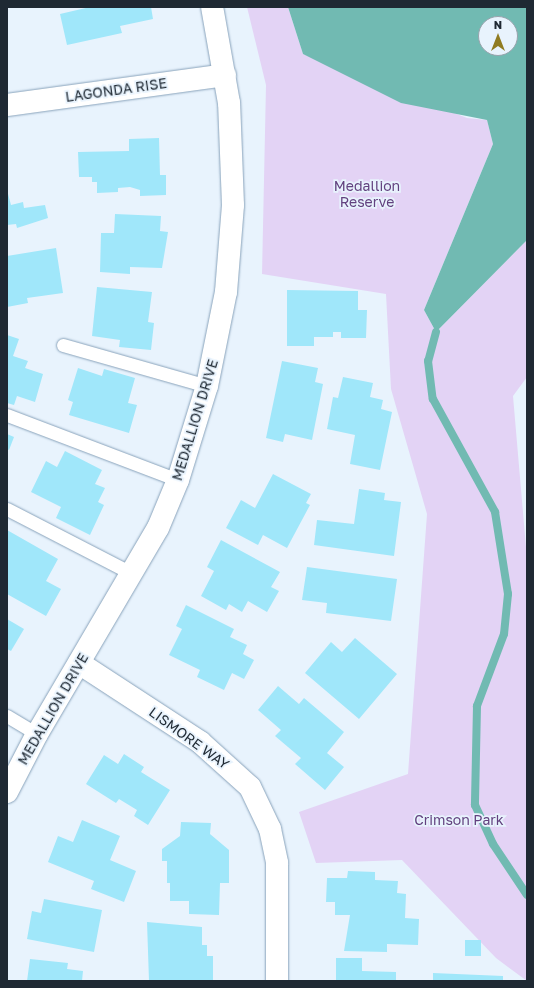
<!DOCTYPE html>
<style>
body{margin:0}
#map{position:relative;width:534px;height:988px;overflow:hidden;background:#e8f3fd;font-family:"Golos Text",sans-serif}
div>[style]{position:absolute}
.green>*{inset:0;background:#e3d3f5}
.water>*{inset:0;background:#71bab2}
.stream>*{height:8px;margin:-4px;padding:0 4px;transform-origin:4px;border-radius:4px;background:#71bab2}
.building>*{inset:0;background:#a0e7fa;transform-origin:0 0}
.roads{filter:drop-shadow(0 0 1px #89a3bb) drop-shadow(0 0 1px #89a3bb)}
.service>*{height:13px;margin:-6.5px;padding:0 6.5px;transform-origin:6.5px;border-radius:6.5px;background:#fff}
.minor>*{height:22px;margin:-11px;padding:0 11px;transform-origin:11px;border-radius:11px;background:#fff}
.tertiary>*{height:22px;margin:-11px;padding:0 11px;transform-origin:11px;border-radius:11px;background:#fff}
span{translate:-50% -50%;white-space:nowrap;text-align:center;line-height:1.15;-webkit-text-stroke:3.5px #e8f3fd;paint-order:stroke}
.street-label{font-size:14px;color:#1f2933}
.park-label{font-size:14px;color:#62417f}
.frame{position:absolute;inset:0;border:8px solid #1f2933;pointer-events:none}
.north{position:absolute;left:478px;top:16px;width:40px;height:40px;box-sizing:border-box;background:#e8f3fd;border:1px solid #98a2ac;border-radius:50%;rotate:0deg;font-size:11px;font-weight:700;line-height:16px;text-align:center;color:#1f2933}
.north::after{content:'';display:block;margin:auto;width:14px;height:18px;background:#907c22;clip-path:polygon(50% 0,100% 100%,50% 72%,0 100%)}
</style>
<div id="map">
<div class="green">
<div style="clip-path:polygon(247px 7px,288px 7px,303px 54px,467px 118px,487px 120px,493px 144px,424px 310px,436px 332px,527px 240px,527px 377px,513px 396px,527px 559px,527px 981px,496px 958px,402px 860px,316px 863px,299px 812px,408px 774px,427px 514px,391px 389px,386px 294px,262px 274px,266px 85px)"></div>
</div>
<div class="water">
<div style="clip-path:polygon(evenodd,288px 7px,527px 7px,527px 240px,436px 332px,424px 310px,493px 144px,487px 120px,401px 103px,303px 54px,288px 7px,486px 24px,510px 24px,510px 48px,486px 48px,486px 24px)"></div>
</div>
<div class="stream">
<div style="left:436px;top:332px;width:30px;rotate:105deg"></div>
<div style="left:428px;top:361px;width:38px;rotate:83deg"></div>
<div style="left:433px;top:399px;width:129px;rotate:61.2deg"></div>
<div style="left:495px;top:512px;width:83px;rotate:81deg"></div>
<div style="left:508px;top:594px;width:40px;rotate:95.7deg"></div>
<div style="left:504px;top:634px;width:77px;rotate:110.6deg"></div>
<div style="left:477px;top:706px;width:99px;rotate:91.2deg"></div>
<div style="left:475px;top:805px;width:43px;rotate:65.2deg"></div>
<div style="left:493px;top:844px;width:61px;rotate:56.3deg"></div>
</div>
<div class="building">
<div style="clip-path:polygon(90px 7px,151px 7px,153px 19px,120px 26px,122px 33px,67px 45px,60px 14px)"></div>
<div style="clip-path:polygon(159px 138px,160px 175px,166px 175px,166px 195px,140px 196px,140px 190px,130px 187px,118px 188px,118px 192px,97px 193px,97px 182px,92px 182px,92px 177px,79px 177px,78px 152px,129px 151px,129px 139px)"></div>
<div style="clip-path:polygon(7px 190px,11px 205px,23px 202px,24px 208px,45px 205px,48px 218px,17px 228px,16px 224px,7px 225px)"></div>
<div style="clip-path:polygon(115px 214px,161px 216px,160px 231px,168px 232px,162px 268px,130px 267px,130px 274px,100px 272px,101px 233px,114px 233px)"></div>
<div style="clip-path:polygon(56px 248px,63px 293px,27px 298px,28px 303px,7px 307px,7px 256px)"></div>
<div style="clip-path:polygon(97px 287px,152px 292px,148px 322px,154px 323px,151px 350px,119px 347px,120px 340px,92px 336px)"></div>
<div style="clip-path:polygon(287px 290px,358px 291px,358px 310px,367px 310px,366px 338px,341px 338px,341px 332px,333px 332px,333px 337px,314px 337px,314px 346px,287px 346px)"></div>
<div style="clip-path:polygon(7px 335px,19px 339px,13px 356px,28px 361px,25px 368px,43px 374px,35px 402px,17px 396px,14px 405px,7px 403px)"></div>
<div style="clip-path:polygon(282px 361px,318px 368px,315px 382px,323px 384px,312px 440px,285px 434px,283px 442px,266px 438px)"></div>
<div style="clip-path:polygon(78px 368px,102px 376px,104px 369px,135px 378px,128px 403px,137px 405px,129px 433px,69px 415px,73px 402px,68px 400px)"></div>
<div style="clip-path:polygon(343px 377px,373px 383px,370px 397px,383px 400px,381px 409px,392px 412px,380px 470px,350px 464px,355px 435px,327px 429px,333px 397px,338px 398px)"></div>
<div style="clip-path:polygon(7px 434px,14px 437px,9px 450px,7px 449px)"></div>
<div style="clip-path:polygon(65px 451px,102px 470px,95px 484px,105px 488px,98px 502px,104px 505px,90px 535px,56px 518px,61px 507px,31px 492px,46px 461px,57px 467px)"></div>
<div style="clip-path:polygon(273px 474px,311px 494px,306px 503px,310px 505px,287px 548px,263px 535px,258px 545px,226px 528px,241px 500px,255px 508px)"></div>
<div style="clip-path:polygon(359px 489px,385px 493px,384px 500px,401px 502px,394px 556px,314px 545px,317px 520px,354px 524px)"></div>
<div style="clip-path:polygon(7px 530px,58px 559px,46px 581px,61px 589px,46px 616px,7px 594px)"></div>
<div style="clip-path:polygon(221px 540px,280px 572px,271px 587px,279px 591px,267px 612px,248px 601px,242px 612px,229px 604px,226px 610px,201px 596px,214px 571px,207px 567px)"></div>
<div style="clip-path:polygon(307px 567px,397px 579px,391px 621px,326px 613px,327px 603px,302px 600px)"></div>
<div style="clip-path:polygon(186px 605px,234px 629px,230px 637px,247px 645px,243px 654px,254px 660px,244px 679px,232px 673px,224px 690px,197px 677px,200px 670px,169px 655px,182px 629px,176px 626px)"></div>
<div style="clip-path:polygon(7px 619px,24px 629px,11px 651px,7px 649px)"></div>
<div style="clip-path:polygon(355px 638px,397px 674px,359px 719px,305px 673px,331px 642px,342px 652px)"></div>
<div style="clip-path:polygon(278px 686px,299px 704px,304px 698px,344px 732px,327px 753px,344px 767px,325px 790px,295px 764px,301px 758px,275px 736px,281px 730px,258px 710px)"></div>
<div style="clip-path:polygon(124px 754px,144px 767px,141px 772px,170px 790px,148px 825px,134px 816px,137px 810px,119px 799px,116px 803px,86px 784px,104px 755px,118px 764px)"></div>
<div style="clip-path:polygon(82px 820px,120px 836px,110px 860px,136px 871px,124px 902px,91px 889px,94px 881px,48px 862px,58px 836px,73px 842px)"></div>
<div style="clip-path:polygon(181px 822px,211px 823px,210px 834px,229px 850px,229px 883px,220px 883px,219px 915px,189px 914px,189px 901px,170px 901px,170px 883px,167px 883px,167px 861px,162px 861px,162px 849px,180px 836px)"></div>
<div style="clip-path:polygon(348px 871px,375px 872px,375px 880px,398px 881px,397px 893px,406px 894px,405px 918px,419px 919px,418px 945px,387px 944px,387px 952px,344px 951px,350px 915px,335px 915px,335px 902px,326px 902px,327px 878px,347px 878px)"></div>
<div style="clip-path:polygon(44px 899px,102px 910px,94px 952px,27px 939px,32px 911px,41px 913px)"></div>
<div style="clip-path:polygon(147px 922px,202px 927px,202px 945px,207px 945px,207px 956px,213px 956px,213px 981px,149px 981px)"></div>
<div style="left:465px;top:940px;width:16px;height:16px"></div>
<div style="clip-path:polygon(336px 958px,362px 958px,362px 971px,396px 972px,396px 981px,336px 981px)"></div>
<div style="clip-path:polygon(30px 959px,68px 963px,67px 969px,83px 971px,82px 981px,27px 981px)"></div>
<div style="clip-path:polygon(433px 973px,503px 976px,503px 981px,433px 981px)"></div>
</div>
<div class="roads">
<div class="service">
<div style="left:63px;top:345px;width:150px;rotate:15.9deg"></div>
<div style="left:7px;top:415px;width:183px;rotate:20.8deg"></div>
<div style="left:7px;top:509px;width:142px;rotate:27.3deg"></div>
<div style="left:7px;top:716px;width:35px;rotate:31deg"></div>
</div>
<div class="minor">
<div style="left:7px;top:105px;width:220px;rotate:-7.8deg"></div>
<div style="left:79px;top:663px;width:145px;rotate:33.1deg"></div>
<div style="left:200px;top:742px;width:67px;rotate:42deg"></div>
<div style="left:250px;top:787px;width:47px;rotate:64.5deg"></div>
<div style="left:270px;top:829px;width:35px;rotate:78deg"></div>
<div style="left:277px;top:863px;width:118px;rotate:90deg"></div>
</div>
<div class="tertiary">
<div style="left:7px;top:792px;width:65px;rotate:-62.7deg"></div>
<div style="left:37px;top:734px;width:239px;rotate:-59.6deg"></div>
<div style="left:158px;top:528px;width:52px;rotate:-67.4deg"></div>
<div style="left:178px;top:480px;width:98px;rotate:-72.9deg"></div>
<div style="left:207px;top:386px;width:96px;rotate:-78.6deg"></div>
<div style="left:226px;top:292px;width:87px;rotate:-85.4deg"></div>
<div style="left:233px;top:205px;width:102px;rotate:-92.2deg"></div>
<div style="left:229px;top:103px;width:97px;rotate:-100deg"></div>
</div>
</div>
<div class="street-label">
<span style="left:116px;top:90px;rotate:-8deg">LAGONDA RISE</span>
<span style="left:195px;top:420px;rotate:-73deg">MEDALLION DRIVE</span>
<span style="left:53px;top:709px;rotate:-60deg">MEDALLION DRIVE</span>
<span style="left:189px;top:738px;rotate:36deg">LISMORE WAY</span>
</div>
<div class="park-label">
<span style="left:367px;top:194px">Medallion<br>Reserve</span>
<span style="left:459px;top:820px">Crimson Park</span>
</div>
<div class="frame"></div>
<div class="north">N</div>
</div>
